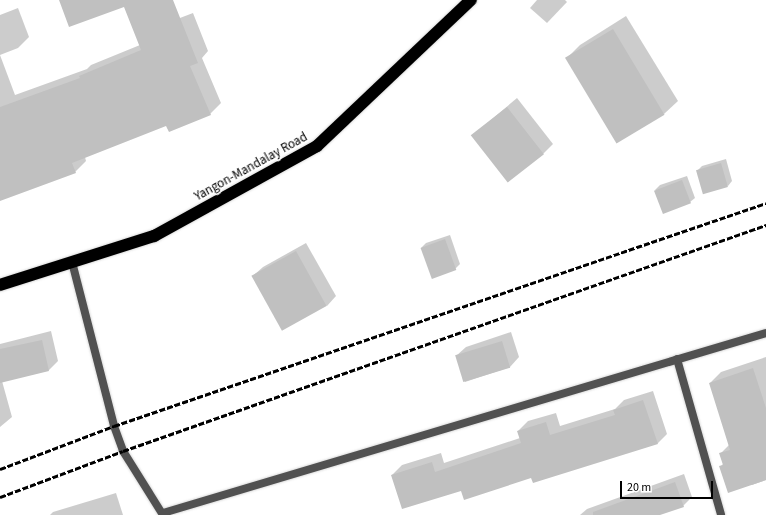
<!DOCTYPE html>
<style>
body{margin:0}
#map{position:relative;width:766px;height:515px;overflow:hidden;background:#fff;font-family:"Source Sans 3",sans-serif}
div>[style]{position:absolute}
.shadow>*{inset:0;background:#0003}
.building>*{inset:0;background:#c0c0c0;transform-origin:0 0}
.roads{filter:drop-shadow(0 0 1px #dbdbdb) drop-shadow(0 0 1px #dbdbdb)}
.street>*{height:8px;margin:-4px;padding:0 4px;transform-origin:4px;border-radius:4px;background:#515151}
.highway>*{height:12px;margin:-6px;padding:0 6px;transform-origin:6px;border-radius:6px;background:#000}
.rail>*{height:3px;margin-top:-1.5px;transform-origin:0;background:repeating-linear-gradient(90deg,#000 0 6px,transparent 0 8px)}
span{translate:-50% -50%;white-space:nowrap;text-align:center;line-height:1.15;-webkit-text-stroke:3.5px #fff;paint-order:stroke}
.street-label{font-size:13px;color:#000}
.scale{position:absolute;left:620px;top:481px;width:93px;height:18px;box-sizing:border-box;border:2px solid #000;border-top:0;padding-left:5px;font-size:12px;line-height:14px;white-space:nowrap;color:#000;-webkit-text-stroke:3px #fff;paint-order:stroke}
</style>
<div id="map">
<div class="shadow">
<div style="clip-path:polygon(60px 0,165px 0,172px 21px,193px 13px,208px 51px,202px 58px,221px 103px,210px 114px,167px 124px,85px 157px,86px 161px,75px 172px,0 200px,0 55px,15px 95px,87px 69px,91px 65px,140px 45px,125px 5px)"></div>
<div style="clip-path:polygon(537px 0,565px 0,567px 2px,547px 23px,530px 8px)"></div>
<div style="clip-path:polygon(18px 8px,29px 37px,18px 48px,0 55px,0 15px)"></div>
<div style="clip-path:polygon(626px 16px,678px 101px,664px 114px,567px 58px,580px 45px)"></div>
<div style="clip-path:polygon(517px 98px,553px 144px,543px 154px,473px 135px)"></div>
<div style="clip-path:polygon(726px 159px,732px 181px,728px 186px,697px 171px,702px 166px)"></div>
<div style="clip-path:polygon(687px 176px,695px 198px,690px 202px,655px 190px,660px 185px)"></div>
<div style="clip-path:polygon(450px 235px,460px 264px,455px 269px,421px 248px,426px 243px)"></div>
<div style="clip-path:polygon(306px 243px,336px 296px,327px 306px,253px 276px,263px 267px)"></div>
<div style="clip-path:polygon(51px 331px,58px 361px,49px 370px,2px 381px,12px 417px,0 427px,0 344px)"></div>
<div style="clip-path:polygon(511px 332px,519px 357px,510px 367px,465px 382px,456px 356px,466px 347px)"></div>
<div style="clip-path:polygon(766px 357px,766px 480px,752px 485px,720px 467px,724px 463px,720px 454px,730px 444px,710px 383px,721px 372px)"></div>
<div style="clip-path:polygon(653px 391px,667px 434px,658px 443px,532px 477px,462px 490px,392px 475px,402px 465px,441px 453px,444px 463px,520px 438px,518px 431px,528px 421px,556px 413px,560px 426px,615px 409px,624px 400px)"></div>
<div style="clip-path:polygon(684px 474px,692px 497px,683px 506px,656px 515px,580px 515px,587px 509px)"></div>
<div style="clip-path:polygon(116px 493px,123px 515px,50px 515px,53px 512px)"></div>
</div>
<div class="building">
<div style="clip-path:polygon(59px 0,173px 0,198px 63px,190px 66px,211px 115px,169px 132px,166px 126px,72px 163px,76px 173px,0 201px,0 107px,80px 78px,79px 76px,141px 50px,124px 7px,69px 27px)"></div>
<div style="left:613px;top:29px;width:100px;height:56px;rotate:59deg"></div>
<div style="left:507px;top:107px;width:60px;height:46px;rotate:52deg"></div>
<div style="left:721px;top:163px;width:25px;height:26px;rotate:74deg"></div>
<div style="left:682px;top:180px;width:25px;height:30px;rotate:69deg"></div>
<div style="left:445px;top:239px;width:33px;height:26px;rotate:70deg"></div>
<div style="left:296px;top:251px;width:63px;height:51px;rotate:61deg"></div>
<div style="clip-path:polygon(42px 340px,49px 371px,0 383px,0 349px)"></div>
<div style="left:502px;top:341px;width:28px;height:49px;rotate:73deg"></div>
<div style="clip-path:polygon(753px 368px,766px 408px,766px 480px,728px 493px,719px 466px,723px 465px,719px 453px,730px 450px,709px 383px)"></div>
<div style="clip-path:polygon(643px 400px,658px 444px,533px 483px,531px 478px,464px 500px,461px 491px,402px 509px,391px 475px,432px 462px,435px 472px,521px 443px,517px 431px,546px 422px,550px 435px,615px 415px,613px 410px)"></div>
<div style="clip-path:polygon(675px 482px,684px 507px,660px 515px,593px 515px,593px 512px)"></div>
</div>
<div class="roads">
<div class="street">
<div style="left:72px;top:262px;width:169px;rotate:75.6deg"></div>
<div style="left:114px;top:426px;width:27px;rotate:70deg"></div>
<div style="left:123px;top:451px;width:75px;rotate:58deg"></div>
<div style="left:677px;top:359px;width:162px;rotate:74.2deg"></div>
<div style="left:163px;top:513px;width:629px;rotate:-16.62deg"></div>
</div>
<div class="highway">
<div style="left:0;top:285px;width:162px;rotate:-17.7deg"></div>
<div style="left:154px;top:236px;width:186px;rotate:-28.9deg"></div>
<div style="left:317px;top:146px;width:212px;rotate:-43.5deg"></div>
</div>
</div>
<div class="rail">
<div style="left:0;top:469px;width:122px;rotate:-20.7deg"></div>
<div style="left:114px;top:426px;width:689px;rotate:-18.88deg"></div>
<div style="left:0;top:497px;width:131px;rotate:-20.5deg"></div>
<div style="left:123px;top:451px;width:682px;rotate:-19.37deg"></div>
</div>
<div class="street-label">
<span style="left:251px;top:167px;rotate:-29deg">Yangon-Mandalay Road</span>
</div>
<div class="scale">20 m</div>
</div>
